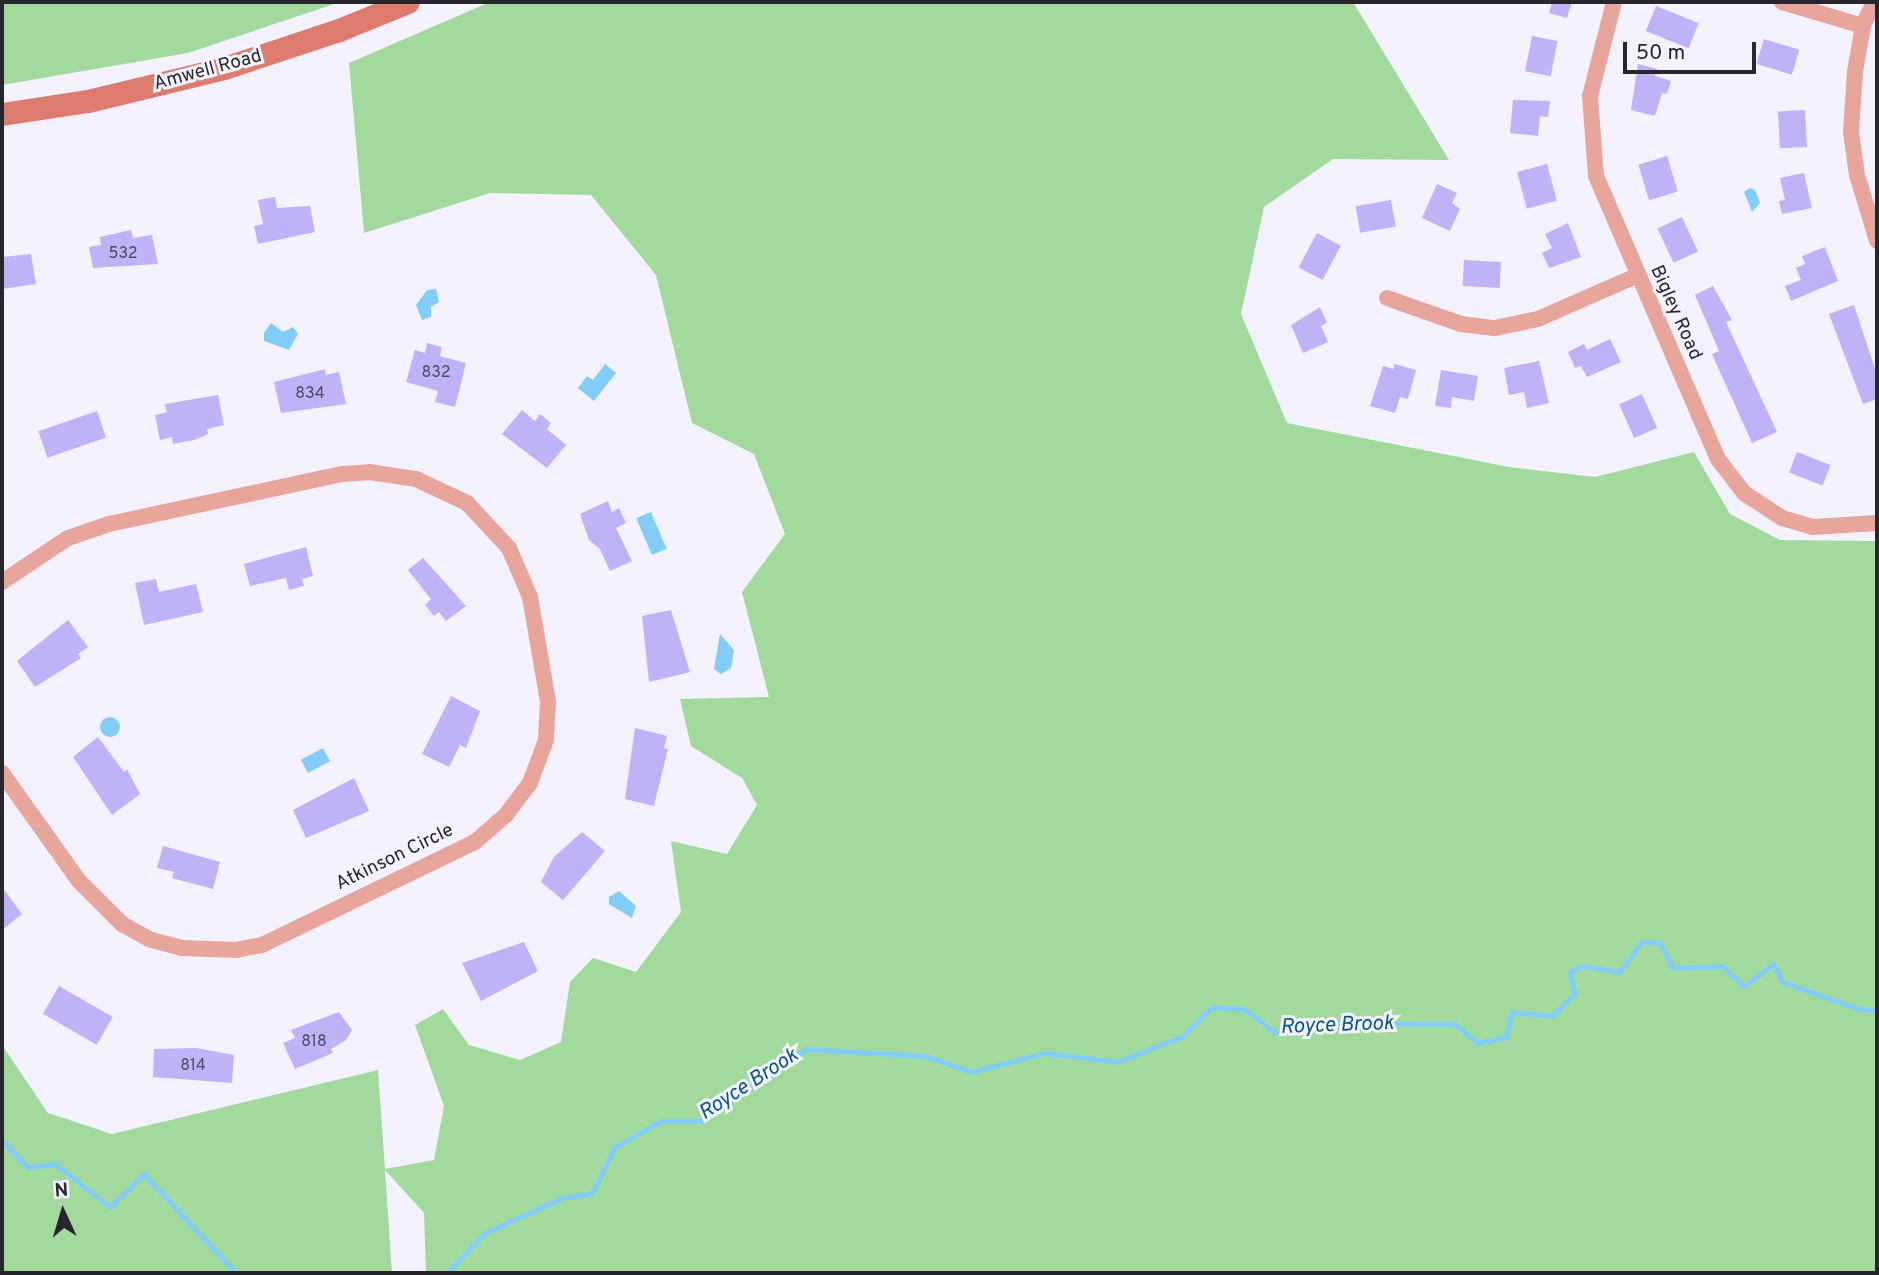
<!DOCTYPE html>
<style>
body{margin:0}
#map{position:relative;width:1879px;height:1275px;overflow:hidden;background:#f4f2ff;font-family:Overpass,sans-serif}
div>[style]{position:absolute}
.green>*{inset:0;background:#a1da9c}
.water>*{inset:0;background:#82cdf8;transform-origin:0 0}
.round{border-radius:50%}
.stream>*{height:5px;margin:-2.5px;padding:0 2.5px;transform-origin:2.5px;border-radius:2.5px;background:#82cdf8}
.building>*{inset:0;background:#c0b2f6;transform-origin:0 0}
.minor>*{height:16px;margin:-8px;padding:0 8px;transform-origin:8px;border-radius:8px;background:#e8a59b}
.secondary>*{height:23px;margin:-11.5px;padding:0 11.5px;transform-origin:11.5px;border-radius:11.5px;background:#dc7b6e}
span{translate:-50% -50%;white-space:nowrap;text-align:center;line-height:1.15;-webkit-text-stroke:6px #f4f2ff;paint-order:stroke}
.number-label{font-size:16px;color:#4d495f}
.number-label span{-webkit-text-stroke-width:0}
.street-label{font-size:19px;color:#27262d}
.water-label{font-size:21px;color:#02577a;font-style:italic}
.frame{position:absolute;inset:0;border:4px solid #27262d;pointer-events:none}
.north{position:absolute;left:28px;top:1177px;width:70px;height:70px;-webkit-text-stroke:5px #f4f2ff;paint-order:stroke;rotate:356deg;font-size:19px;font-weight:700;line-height:28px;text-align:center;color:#27262d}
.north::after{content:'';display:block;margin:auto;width:24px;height:32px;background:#27262d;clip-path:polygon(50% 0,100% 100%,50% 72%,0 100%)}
.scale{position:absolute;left:1623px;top:42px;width:133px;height:32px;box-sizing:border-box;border:4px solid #27262d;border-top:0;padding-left:9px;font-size:21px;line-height:24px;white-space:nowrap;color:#27262d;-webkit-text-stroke:5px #f4f2ff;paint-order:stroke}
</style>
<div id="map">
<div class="green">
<div style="clip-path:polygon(2px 2px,340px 2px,188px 53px,2px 85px)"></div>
<div style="clip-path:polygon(490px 2px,1353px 2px,1449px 160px,1333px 159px,1264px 207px,1241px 314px,1287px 423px,1509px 467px,1595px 477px,1694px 452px,1730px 514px,1780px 540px,1877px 541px,1877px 1273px,426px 1273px,424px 1213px,385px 1170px,392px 1273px,2px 1273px,2px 1045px,48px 1113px,112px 1134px,378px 1070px,385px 1169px,434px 1160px,444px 1106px,415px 1025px,443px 1009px,469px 1045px,520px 1060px,561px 1042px,570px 982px,593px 958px,636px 972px,681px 912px,671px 841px,727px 854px,757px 805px,742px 778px,691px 746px,680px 699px,769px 697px,742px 592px,785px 534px,754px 454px,692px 423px,656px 275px,591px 195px,490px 193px,364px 233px,349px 63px)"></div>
</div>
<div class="water">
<div style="clip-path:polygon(1750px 188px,1755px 190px,1760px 203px,1752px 212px,1744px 192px)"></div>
<div style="clip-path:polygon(436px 289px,439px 302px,431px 307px,431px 317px,422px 320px,416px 305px,427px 290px)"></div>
<div style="clip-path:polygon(271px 323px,283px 332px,293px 327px,298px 334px,289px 350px,264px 341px,264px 333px)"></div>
<div style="clip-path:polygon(605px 364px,616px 373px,594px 401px,578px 388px,587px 376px,593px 380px)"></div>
<div style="left:651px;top:512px;width:40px;height:16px;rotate:67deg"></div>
<div style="clip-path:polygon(720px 634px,734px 650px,731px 668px,721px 674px,714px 669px)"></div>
<div class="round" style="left:100px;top:717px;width:20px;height:20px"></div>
<div style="left:323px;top:748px;width:15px;height:25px;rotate:62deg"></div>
<div style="clip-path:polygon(619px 891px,636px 906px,632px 918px,609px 904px,609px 897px)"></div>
</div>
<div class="stream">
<div style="left:2px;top:1140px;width:37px;rotate:47deg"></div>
<div style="left:27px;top:1167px;width:28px;rotate:-6deg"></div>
<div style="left:55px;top:1164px;width:70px;rotate:38deg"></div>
<div style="left:110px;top:1207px;width:47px;rotate:-44.1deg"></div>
<div style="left:144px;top:1174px;width:135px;rotate:47.1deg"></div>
<div style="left:447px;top:1273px;width:55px;rotate:-46.5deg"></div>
<div style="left:485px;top:1233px;width:85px;rotate:-24.4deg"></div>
<div style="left:562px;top:1198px;width:30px;rotate:-9deg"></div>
<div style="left:592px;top:1193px;width:51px;rotate:-63.4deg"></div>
<div style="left:615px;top:1147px;width:53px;rotate:-29.5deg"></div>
<div style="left:661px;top:1121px;width:40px"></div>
<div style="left:701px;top:1121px;width:127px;rotate:-34.4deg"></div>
<div style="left:806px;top:1049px;width:119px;rotate:3.4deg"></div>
<div style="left:925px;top:1056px;width:50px;rotate:18.8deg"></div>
<div style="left:972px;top:1072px;width:74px;rotate:-14.8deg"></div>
<div style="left:1044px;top:1053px;width:74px;rotate:7deg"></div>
<div style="left:1117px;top:1062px;width:71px;rotate:-21.5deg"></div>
<div style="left:1183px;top:1036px;width:41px;rotate:-45deg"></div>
<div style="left:1212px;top:1007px;width:32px;rotate:4deg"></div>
<div style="left:1244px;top:1009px;width:39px;rotate:37deg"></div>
<div style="left:1275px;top:1032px;width:57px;rotate:-9.1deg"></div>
<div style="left:1331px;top:1023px;width:124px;rotate:0.5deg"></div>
<div style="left:1455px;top:1024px;width:30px;rotate:40deg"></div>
<div style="left:1478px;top:1043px;width:29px;rotate:-12deg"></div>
<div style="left:1506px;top:1037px;width:26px;rotate:-77deg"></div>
<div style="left:1512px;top:1012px;width:40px;rotate:5.7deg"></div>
<div style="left:1552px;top:1016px;width:32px;rotate:-44deg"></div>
<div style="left:1575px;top:994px;width:23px;rotate:-103deg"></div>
<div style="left:1570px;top:972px;width:14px;rotate:-25deg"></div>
<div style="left:1583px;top:966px;width:37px;rotate:9deg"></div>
<div style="left:1620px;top:972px;width:37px;rotate:-54deg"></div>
<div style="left:1642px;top:942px;width:18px;rotate:3deg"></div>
<div style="left:1660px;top:943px;width:28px;rotate:63deg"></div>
<div style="left:1673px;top:968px;width:49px;rotate:-2.3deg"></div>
<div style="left:1722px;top:966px;width:30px;rotate:42deg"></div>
<div style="left:1744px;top:986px;width:36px;rotate:-37deg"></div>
<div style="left:1773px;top:964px;width:21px;rotate:61deg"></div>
<div style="left:1783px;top:982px;width:81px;rotate:19.6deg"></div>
<div style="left:1859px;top:1009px;width:18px;rotate:6deg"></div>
</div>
<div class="building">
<div style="clip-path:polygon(1552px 2px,1572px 2px,1567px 18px,1549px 13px)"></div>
<div style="left:1656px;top:6px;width:46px;height:27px;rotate:22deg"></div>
<div style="left:1532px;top:36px;width:26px;height:36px;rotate:11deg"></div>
<div style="left:1764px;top:39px;width:37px;height:26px;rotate:17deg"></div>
<div style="clip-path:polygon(1638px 64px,1657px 69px,1655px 76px,1671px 81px,1667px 94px,1662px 93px,1655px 116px,1631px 110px)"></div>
<div style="clip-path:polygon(1513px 100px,1550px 101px,1548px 117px,1540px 116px,1538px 136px,1510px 133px)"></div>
<div style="left:1805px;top:110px;width:37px;height:27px;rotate:87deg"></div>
<div style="left:1667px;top:156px;width:37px;height:30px;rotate:73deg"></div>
<div style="left:1547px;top:164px;width:38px;height:31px;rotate:75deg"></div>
<div style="clip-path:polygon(1804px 173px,1812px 208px,1782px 214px,1779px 201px,1785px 200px,1780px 178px)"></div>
<div style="clip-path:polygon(1437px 184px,1457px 193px,1452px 203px,1460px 209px,1450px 231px,1422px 218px)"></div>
<div style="clip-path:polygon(275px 197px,277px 208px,310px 206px,315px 232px,258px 244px,254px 226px,263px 224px,258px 200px)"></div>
<div style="left:1391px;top:200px;width:27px;height:36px;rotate:80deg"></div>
<div style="left:1682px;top:217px;width:38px;height:27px;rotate:65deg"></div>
<div style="clip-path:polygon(1568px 223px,1581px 257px,1549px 268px,1542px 253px,1552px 248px,1545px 234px)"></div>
<div style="clip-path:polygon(131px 230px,133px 238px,152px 235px,158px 264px,93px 268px,89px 247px,101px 245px,100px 237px)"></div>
<div style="left:1317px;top:233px;width:27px;height:39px;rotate:28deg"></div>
<div style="clip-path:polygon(1825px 247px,1838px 281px,1791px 301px,1785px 286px,1801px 280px,1796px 268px,1805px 264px,1802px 256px)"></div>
<div style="clip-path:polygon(31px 254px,36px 284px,2px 289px,2px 257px)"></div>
<div style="left:1464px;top:260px;width:37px;height:26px;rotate:3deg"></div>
<div style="clip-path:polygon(1713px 286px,1732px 320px,1726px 322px,1777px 432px,1752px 443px,1712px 354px,1719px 351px,1695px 295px)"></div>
<div style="clip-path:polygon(1854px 305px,1877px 375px,1877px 399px,1863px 404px,1829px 314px)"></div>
<div style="clip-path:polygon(1320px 307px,1327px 323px,1321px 326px,1328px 342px,1303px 353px,1291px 325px)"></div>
<div style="clip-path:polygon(1610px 339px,1621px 362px,1587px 377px,1581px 366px,1575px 368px,1568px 352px,1584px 344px,1587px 350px)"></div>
<div style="clip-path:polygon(427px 343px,442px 347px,440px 356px,466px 363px,455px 407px,435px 402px,438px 391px,406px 382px,415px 350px,425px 353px)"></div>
<div style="clip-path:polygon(1539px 361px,1549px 403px,1527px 408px,1524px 392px,1509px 395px,1504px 368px)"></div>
<div style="clip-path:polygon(1394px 364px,1416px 370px,1408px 399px,1400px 397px,1395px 413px,1370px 406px,1383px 366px,1393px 369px)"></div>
<div style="clip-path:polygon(325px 369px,326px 375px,339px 372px,346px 404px,281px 413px,274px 382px)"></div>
<div style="clip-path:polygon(1441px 370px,1478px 376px,1474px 401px,1452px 397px,1451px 408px,1435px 406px)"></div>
<div style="left:1642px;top:394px;width:37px;height:25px;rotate:66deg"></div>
<div style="clip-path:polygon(218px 395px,224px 425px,207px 429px,208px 434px,194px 440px,173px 444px,172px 437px,160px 440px,155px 415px,167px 412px,165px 404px)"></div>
<div style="clip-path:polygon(522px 410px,535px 421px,540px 414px,551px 423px,547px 429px,566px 445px,547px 468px,502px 434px)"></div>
<div style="left:97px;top:411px;width:28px;height:62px;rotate:71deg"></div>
<div style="left:1797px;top:452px;width:36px;height:22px;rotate:21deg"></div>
<div style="clip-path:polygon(608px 501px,612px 512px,619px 508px,626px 523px,616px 528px,632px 561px,610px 571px,600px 549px,589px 540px,580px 514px)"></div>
<div style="clip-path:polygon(306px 547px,313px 576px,302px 579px,304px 586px,289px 590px,286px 578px,250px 586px,244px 564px)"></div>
<div style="clip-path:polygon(423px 558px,466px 606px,446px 621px,439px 612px,434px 616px,425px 605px,431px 599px,408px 570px)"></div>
<div style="clip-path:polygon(156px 579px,159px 592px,196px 584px,203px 612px,144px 625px,135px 583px)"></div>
<div style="clip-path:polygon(671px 610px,690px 672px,649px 682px,642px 616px)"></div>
<div style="clip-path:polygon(68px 620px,88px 647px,78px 654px,81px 658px,35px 687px,17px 661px)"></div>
<div style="clip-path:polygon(451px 696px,480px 711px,466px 748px,460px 745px,449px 767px,422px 754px)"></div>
<div style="clip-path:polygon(635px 728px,667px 736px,664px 748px,668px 749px,654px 806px,625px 799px)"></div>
<div style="clip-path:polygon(98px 737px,124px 772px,127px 769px,140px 794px,112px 815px,73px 757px)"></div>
<div style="clip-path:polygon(354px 778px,369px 811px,306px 838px,293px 810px)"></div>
<div style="clip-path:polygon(582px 832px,605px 851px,563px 900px,541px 882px,554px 857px)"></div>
<div style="clip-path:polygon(163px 846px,220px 862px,213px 889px,172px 878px,174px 872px,157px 868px)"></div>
<div style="clip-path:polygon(2px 887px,22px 914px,2px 930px)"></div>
<div style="clip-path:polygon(524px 942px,538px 971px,481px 1001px,462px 963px)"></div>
<div style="left:59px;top:986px;width:62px;height:32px;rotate:30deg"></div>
<div style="clip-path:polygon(339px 1012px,352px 1030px,346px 1040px,331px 1049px,333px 1053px,295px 1069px,283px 1043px,295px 1038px,291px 1030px)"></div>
<div style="clip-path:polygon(196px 1048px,234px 1055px,232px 1083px,153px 1077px,154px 1049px)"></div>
</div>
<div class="minor">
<div style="left:1614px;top:2px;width:97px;rotate:104.3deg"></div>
<div style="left:1590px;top:96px;width:80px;rotate:85.7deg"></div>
<div style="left:1596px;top:176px;width:308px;rotate:66.7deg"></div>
<div style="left:1718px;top:459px;width:43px;rotate:52.6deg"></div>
<div style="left:1744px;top:493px;width:45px;rotate:33.3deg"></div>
<div style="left:1782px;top:518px;width:32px;rotate:16deg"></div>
<div style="left:1813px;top:527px;width:64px;rotate:-3.6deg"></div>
<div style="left:1782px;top:2px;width:84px;rotate:16.5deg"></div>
<div style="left:1874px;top:2px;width:26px;rotate:115deg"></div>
<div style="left:1863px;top:26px;width:47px;rotate:99.9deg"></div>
<div style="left:1855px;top:72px;width:60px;rotate:93.8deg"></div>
<div style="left:1851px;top:132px;width:43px;rotate:82.1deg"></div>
<div style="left:1857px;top:175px;width:69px;rotate:73.1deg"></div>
<div style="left:1387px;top:298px;width:78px;rotate:19.4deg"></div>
<div style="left:1461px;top:324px;width:34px;rotate:7deg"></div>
<div style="left:1495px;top:328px;width:44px;rotate:-11.8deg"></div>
<div style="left:1538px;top:319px;width:107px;rotate:-23.7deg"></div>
<div style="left:2px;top:582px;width:79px;rotate:-33.7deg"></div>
<div style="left:68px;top:538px;width:43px;rotate:-18.9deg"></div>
<div style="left:109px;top:524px;width:239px;rotate:-12.1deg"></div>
<div style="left:343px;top:474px;width:26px;rotate:-4deg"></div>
<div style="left:369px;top:472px;width:48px;rotate:8.5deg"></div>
<div style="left:416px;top:479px;width:56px;rotate:25.2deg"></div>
<div style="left:467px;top:503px;width:62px;rotate:47deg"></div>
<div style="left:509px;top:548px;width:53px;rotate:66.8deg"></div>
<div style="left:530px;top:597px;width:106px;rotate:80.2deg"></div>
<div style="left:548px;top:701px;width:39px;rotate:93deg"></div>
<div style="left:546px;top:740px;width:46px;rotate:110.4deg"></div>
<div style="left:530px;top:783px;width:39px;rotate:127deg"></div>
<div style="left:507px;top:814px;width:43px;rotate:138.8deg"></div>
<div style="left:475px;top:842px;width:237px;rotate:154.2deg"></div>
<div style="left:262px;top:945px;width:26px;rotate:169deg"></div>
<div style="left:236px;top:950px;width:54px;rotate:-177.9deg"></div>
<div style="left:182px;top:948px;width:34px;rotate:-165deg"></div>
<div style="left:149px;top:939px;width:31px;rotate:-151deg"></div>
<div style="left:122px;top:924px;width:61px;rotate:-135deg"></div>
<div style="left:79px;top:881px;width:133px;rotate:-125.5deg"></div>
</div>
<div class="secondary">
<div style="left:2px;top:114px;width:87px;rotate:-8.6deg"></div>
<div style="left:88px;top:101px;width:140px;rotate:-13.6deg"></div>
<div style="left:224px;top:68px;width:121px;rotate:-18.3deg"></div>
<div style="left:339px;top:30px;width:74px;rotate:-22.1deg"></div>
</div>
<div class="number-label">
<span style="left:123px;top:254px">532</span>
<span style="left:436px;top:373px">832</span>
<span style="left:310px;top:394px">834</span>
<span style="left:314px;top:1042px">818</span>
<span style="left:193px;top:1066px">814</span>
</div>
<div class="street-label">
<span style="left:208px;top:71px;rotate:-15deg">Amwell Road</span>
<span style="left:1675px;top:313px;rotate:66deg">Bigley Road</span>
<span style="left:395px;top:858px;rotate:-26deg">Atkinson Circle</span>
</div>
<div class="water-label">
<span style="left:1337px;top:1026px;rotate:-2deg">Royce Brook</span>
<span style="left:749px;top:1085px;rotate:-33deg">Royce Brook</span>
</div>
<div class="frame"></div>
<div class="north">N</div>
<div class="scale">50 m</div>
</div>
